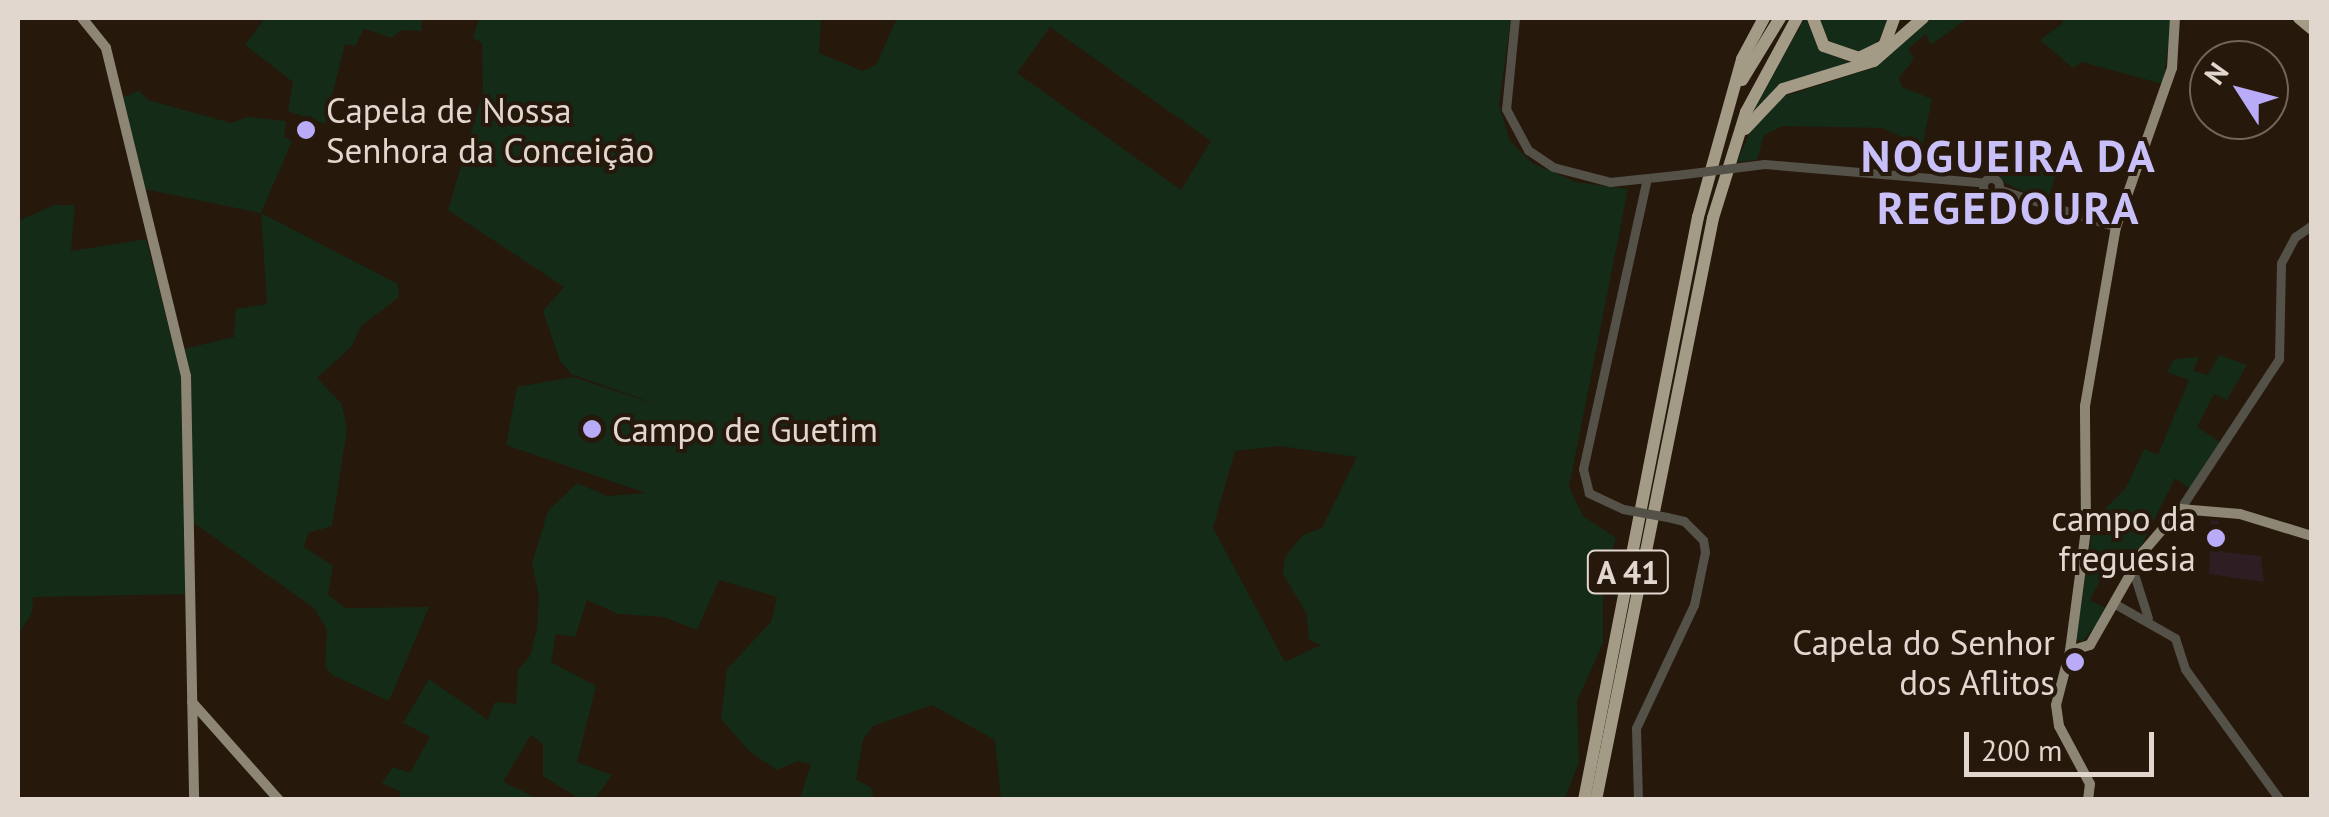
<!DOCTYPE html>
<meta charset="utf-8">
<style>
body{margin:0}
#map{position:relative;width:2329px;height:817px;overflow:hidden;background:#26180b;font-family:"PT Sans",sans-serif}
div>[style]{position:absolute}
.education>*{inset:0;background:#2e1d23}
.green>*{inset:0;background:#142b18}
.minor>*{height:9px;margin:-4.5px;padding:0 4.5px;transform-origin:4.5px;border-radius:4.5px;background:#545148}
.minor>.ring{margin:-4.5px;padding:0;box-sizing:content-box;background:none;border:9px solid #545148;border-radius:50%}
.major>*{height:10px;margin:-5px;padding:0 5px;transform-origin:5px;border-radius:5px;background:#8e8674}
.highway>*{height:12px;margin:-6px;padding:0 6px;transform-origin:6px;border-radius:6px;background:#a49b86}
.minor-bridge>*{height:9px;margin:-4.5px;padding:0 4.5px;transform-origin:4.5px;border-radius:4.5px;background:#545148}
.dots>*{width:28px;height:28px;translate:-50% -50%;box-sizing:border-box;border:5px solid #26180b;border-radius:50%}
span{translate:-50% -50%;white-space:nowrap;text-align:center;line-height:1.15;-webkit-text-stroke:8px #26180b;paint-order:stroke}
.shield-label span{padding:2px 8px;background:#26180b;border:2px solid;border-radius:8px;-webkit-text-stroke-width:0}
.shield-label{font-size:32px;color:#e2d7cf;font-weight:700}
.poi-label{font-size:35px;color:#e2d7cf}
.left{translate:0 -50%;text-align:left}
.right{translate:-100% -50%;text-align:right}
.district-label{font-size:45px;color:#c9c0fa;font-weight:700;letter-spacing:2.5px}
.frame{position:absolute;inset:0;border:20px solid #e2d7cf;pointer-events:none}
.north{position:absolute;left:2189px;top:40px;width:100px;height:100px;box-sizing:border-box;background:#26180b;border:2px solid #716459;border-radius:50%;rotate:306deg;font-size:28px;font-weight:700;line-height:40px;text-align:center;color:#e2d7cf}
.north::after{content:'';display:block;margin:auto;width:35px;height:45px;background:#b9abf7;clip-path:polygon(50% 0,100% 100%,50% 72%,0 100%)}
.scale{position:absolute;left:1964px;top:732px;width:190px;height:45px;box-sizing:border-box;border:5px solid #e2d7cf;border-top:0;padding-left:12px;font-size:30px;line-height:35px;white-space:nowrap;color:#e2d7cf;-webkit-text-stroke:8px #26180b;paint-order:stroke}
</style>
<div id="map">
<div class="education">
<div style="clip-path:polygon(2211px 520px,2219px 521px,2223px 552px,2261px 556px,2264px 582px,2209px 574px)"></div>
</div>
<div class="green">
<div style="clip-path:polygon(265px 18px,423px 18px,421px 31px,400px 30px,392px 38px,364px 29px,355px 46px,345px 44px,325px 124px,288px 111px,293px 82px,245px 45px)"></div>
<div style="clip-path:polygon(evenodd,479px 18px,821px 18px,819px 53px,862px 71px,876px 65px,897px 18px,1511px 18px,1499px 105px,1510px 141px,1532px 163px,1576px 182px,1628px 189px,1569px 487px,1583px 516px,1616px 538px,1603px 579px,1603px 643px,1577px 701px,1579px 761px,1565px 799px,1001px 799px,995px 740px,932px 705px,873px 726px,863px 740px,856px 779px,871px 788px,874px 799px,800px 799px,811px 764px,798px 761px,777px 770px,750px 752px,721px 719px,727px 669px,771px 622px,777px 597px,719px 580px,697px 630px,664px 617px,618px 614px,587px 600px,575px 637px,556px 634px,551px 662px,596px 686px,577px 762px,612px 775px,595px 799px,580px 799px,543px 776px,543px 744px,531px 735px,503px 782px,539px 799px,399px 799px,401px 792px,382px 783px,393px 767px,410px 773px,430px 737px,403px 723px,429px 679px,488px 720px,495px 702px,516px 704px,518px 670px,530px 656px,537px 628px,539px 596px,532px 563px,548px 511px,577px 483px,607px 496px,646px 493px,506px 445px,517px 387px,573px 377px,671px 409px,571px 374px,560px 361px,543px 311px,564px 287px,448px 210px,483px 92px,482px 43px,473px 38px,479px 18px,1050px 27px,1211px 141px,1181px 190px,1017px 73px,1050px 27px,479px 18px,1279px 446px,1357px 457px,1322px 528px,1303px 535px,1285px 557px,1283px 574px,1307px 614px,1309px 640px,1321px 645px,1285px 662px,1213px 528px,1235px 451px,1279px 446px)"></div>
<div style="clip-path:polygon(1805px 18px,1821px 50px,1849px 62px,1765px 99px,1752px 113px)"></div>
<div style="clip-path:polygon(1817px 18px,1888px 18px,1877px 45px,1864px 53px,1832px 48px)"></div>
<div style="clip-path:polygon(1928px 18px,1968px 18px,1931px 45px,1926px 34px,1908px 49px,1914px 59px,1899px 78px,1902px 87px,1932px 99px,1922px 147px,1883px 128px,1783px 126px,1764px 135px,1757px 160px,1737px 162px,1756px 119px,1779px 98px,1876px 67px)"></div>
<div style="clip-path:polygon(2059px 18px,2172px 18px,2163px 84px,2082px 62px,2073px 68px,2040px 40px,2063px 23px)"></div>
<div style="clip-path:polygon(139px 91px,148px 100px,231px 123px,247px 117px,286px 121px,284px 137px,292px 141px,261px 213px,398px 284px,399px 297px,361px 326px,352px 346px,317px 378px,342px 404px,347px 429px,332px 526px,308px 533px,304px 547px,333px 566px,328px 595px,345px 608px,429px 607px,389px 701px,332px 675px,325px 667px,327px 629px,314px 608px,188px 519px,185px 594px,33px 597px,32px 613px,18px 634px,18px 221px,54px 205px,75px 205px,71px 251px,146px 239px,175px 351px,234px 337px,236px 309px,267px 304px,261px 213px,144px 189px,121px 98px)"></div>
<div style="clip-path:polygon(1987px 160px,2058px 165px,2047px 203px,1998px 179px)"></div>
<div style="clip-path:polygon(2219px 355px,2247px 365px,2227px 400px,2214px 394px,2197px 427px,2220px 442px,2191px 489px,2175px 478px,2127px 575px,2107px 566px,2090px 600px,2109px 610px,2082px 642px,2076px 639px,2094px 520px,2126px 488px,2144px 449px,2158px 455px,2189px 380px,2167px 372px,2174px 359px,2199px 357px,2193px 371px,2208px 375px)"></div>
</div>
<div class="minor">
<div style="left:1515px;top:18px;width:91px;rotate:95.6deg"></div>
<div style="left:1506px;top:109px;width:47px;rotate:61.8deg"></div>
<div style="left:1528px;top:150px;width:30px;rotate:34deg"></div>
<div style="left:1553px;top:167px;width:59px;rotate:14.7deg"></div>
<div style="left:1610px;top:182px;width:66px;rotate:-6.1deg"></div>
<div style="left:1764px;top:164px;width:217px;rotate:4.8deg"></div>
<div class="ring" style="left:1983px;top:178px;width:7px;height:7px"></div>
<div style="left:2001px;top:190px;width:121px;rotate:17.8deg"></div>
<div style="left:1623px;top:509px;width:38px;rotate:-155deg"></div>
<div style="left:1589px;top:493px;width:25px;rotate:-104deg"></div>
<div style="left:1583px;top:469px;width:297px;rotate:-77.6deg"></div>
<div style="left:2180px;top:509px;width:180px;rotate:-56.6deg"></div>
<div style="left:2279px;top:359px;width:96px;rotate:-88.8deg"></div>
<div style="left:2281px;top:263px;width:30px;rotate:-62deg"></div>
<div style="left:2295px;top:237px;width:21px;rotate:-35deg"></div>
<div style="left:2133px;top:571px;width:49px;rotate:72.3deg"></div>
<div style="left:2117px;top:605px;width:67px;rotate:29.6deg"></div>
<div style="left:2175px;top:638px;width:33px;rotate:72deg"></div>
<div style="left:2185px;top:669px;width:162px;rotate:54.1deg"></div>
<div style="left:1638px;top:800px;width:72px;rotate:-91.6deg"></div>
<div style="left:1636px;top:728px;width:136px;rotate:-64.8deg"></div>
<div style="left:1694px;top:605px;width:54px;rotate:-78.3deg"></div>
<div style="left:1705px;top:552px;width:12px;rotate:-99deg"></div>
<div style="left:1703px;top:540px;width:27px;rotate:-135deg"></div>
<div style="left:1684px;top:521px;width:17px;rotate:-167deg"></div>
</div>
<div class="major">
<div style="left:82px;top:18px;width:38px;rotate:51deg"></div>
<div style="left:106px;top:48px;width:338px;rotate:76.3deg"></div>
<div style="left:186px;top:376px;width:424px;rotate:88.9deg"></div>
<div style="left:2070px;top:651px;width:21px;rotate:-17deg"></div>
<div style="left:2090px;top:645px;width:107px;rotate:-60.3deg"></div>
<div style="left:2143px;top:552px;width:57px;rotate:-49.3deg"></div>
<div style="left:2180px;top:509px;width:60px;rotate:4.8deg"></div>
<div style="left:2240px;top:514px;width:75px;rotate:17deg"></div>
<div style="left:192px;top:702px;width:131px;rotate:48.4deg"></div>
<div style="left:2088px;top:800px;width:16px;rotate:-83deg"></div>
<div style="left:2090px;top:784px;width:66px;rotate:-118.1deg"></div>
<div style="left:2059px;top:726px;width:21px;rotate:-98deg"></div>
<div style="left:2056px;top:705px;width:56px;rotate:-75.5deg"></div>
<div style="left:2070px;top:651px;width:123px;rotate:-82.5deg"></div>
<div style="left:2086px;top:529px;width:123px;rotate:-90.5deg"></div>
<div style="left:2085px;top:406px;width:182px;rotate:-80.2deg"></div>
<div style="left:2116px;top:227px;width:169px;rotate:-70.6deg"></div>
<div style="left:2172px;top:68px;width:50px;rotate:-86.6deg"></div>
</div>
<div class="highway">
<div style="left:1813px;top:18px;width:30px;rotate:69deg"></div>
<div style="left:1824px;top:46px;width:37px;rotate:19deg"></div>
<div style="left:1859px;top:58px;width:28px;rotate:-26deg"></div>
<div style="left:1884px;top:46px;width:30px;rotate:-70deg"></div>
<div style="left:2299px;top:18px;width:17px;rotate:40deg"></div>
<div style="left:1742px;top:80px;width:73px;rotate:-58.5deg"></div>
<div style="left:1745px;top:129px;width:55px;rotate:-46.5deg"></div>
<div style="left:1783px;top:89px;width:95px;rotate:-17.1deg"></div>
<div style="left:1874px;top:61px;width:65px;rotate:-41.3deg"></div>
<div style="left:1584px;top:800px;width:594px;rotate:-78.94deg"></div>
<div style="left:1698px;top:217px;width:164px;rotate:-74.4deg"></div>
<div style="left:1742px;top:59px;width:47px;rotate:-61.8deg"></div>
<div style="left:1596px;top:800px;width:594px;rotate:-78.63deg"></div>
<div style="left:1713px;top:218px;width:111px;rotate:-72.7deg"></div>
<div style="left:1746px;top:112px;width:107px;rotate:-61.5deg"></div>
</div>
<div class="minor-bridge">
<div style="left:1676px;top:175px;width:89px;rotate:-7.1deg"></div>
<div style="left:1623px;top:509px;width:45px;rotate:10.3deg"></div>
</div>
<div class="dots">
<div style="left:306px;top:130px;background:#b9abf7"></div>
<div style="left:592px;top:429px;background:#b9abf7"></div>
<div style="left:2216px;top:538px;background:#b9abf7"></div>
<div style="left:2075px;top:662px;background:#b9abf7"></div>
</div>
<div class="shield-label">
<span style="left:1628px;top:572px">A 41</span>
</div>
<div class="poi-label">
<span class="left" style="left:326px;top:130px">Capela de Nossa<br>Senhora da Conceição</span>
<span class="left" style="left:612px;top:429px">Campo de Guetim</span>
<span class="right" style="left:2196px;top:538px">campo da<br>freguesia</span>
<span class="right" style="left:2055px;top:662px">Capela do Senhor<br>dos Aflitos</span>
</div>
<div class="district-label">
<span style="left:2009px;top:182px">NOGUEIRA DA<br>REGEDOURA</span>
</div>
<div class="frame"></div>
<div class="north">N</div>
<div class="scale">200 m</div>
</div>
